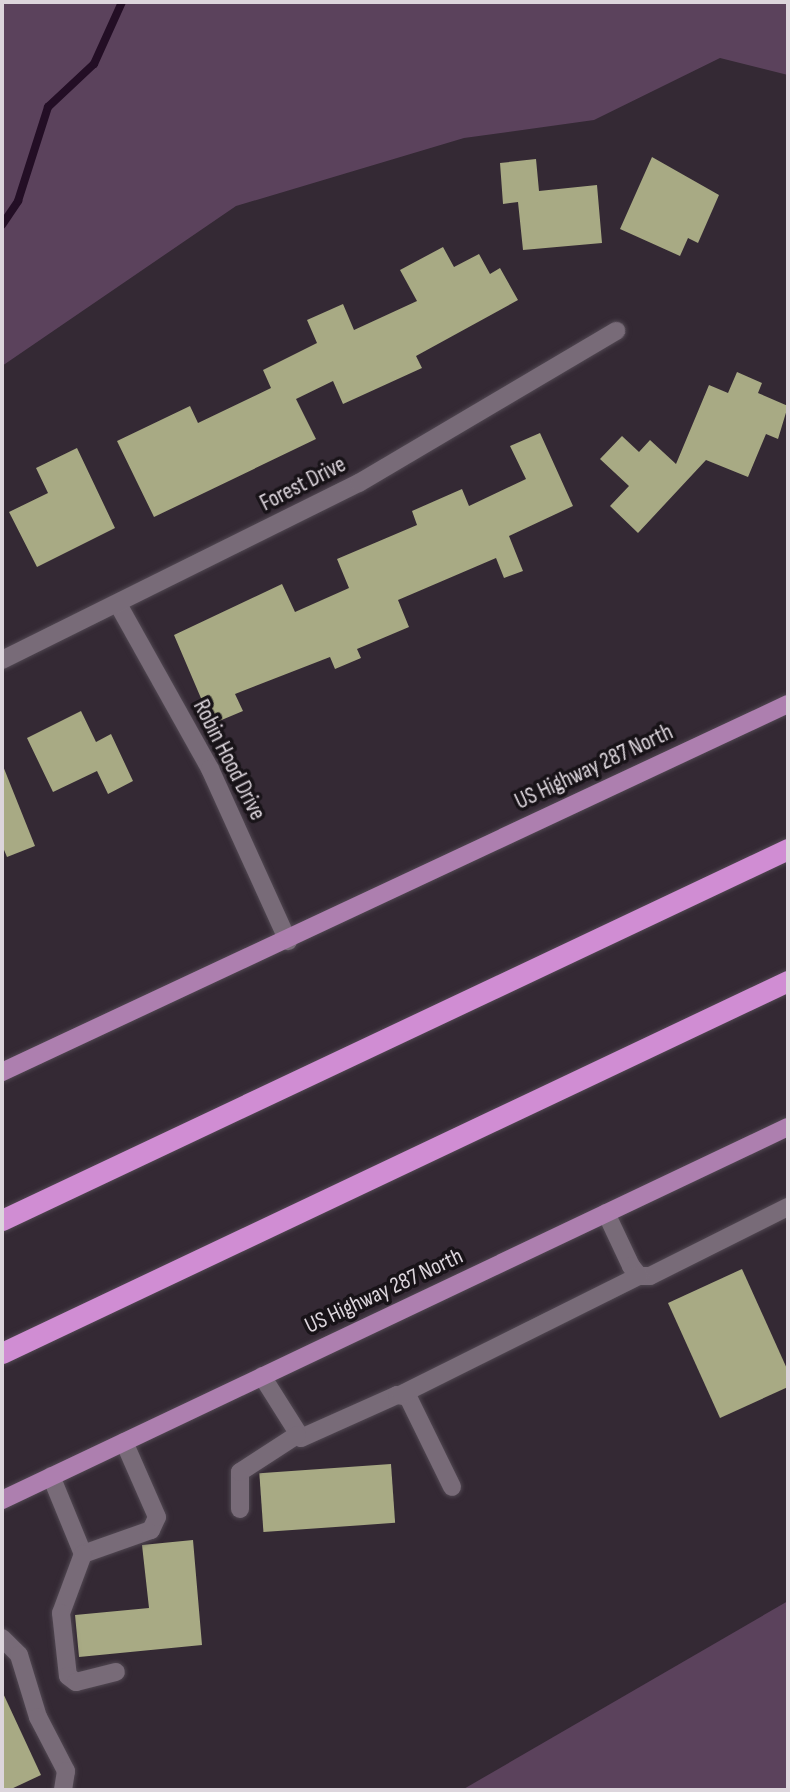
<!DOCTYPE html>
<style>
body{margin:0}
#map{position:relative;width:790px;height:1792px;overflow:hidden;background:#342934;font-family:"Sofia Sans Condensed",sans-serif}
div>[style]{position:absolute}
.green>*{inset:0;background:#5b425c}
.stream>*{height:8px;margin:-4px;padding:0 4px;transform-origin:4px;border-radius:4px;background:#230e25}
.building>*{inset:0;background:#a8aa84;transform-origin:0 0}
.roads{filter:drop-shadow(0 0 2px #514852) drop-shadow(0 0 2px #514852)}
.minor>*{height:18px;margin:-9px;padding:0 9px;transform-origin:9px;border-radius:9px;background:#786b78}
.major>*{height:18px;margin:-9px;padding:0 9px;transform-origin:9px;border-radius:9px;background:#ad7faf}
.highway>*{height:21px;margin:-10.5px;padding:0 10.5px;transform-origin:10.5px;border-radius:10.5px;background:#d08dd3}
span{translate:-50% -50%;white-space:nowrap;text-align:center;line-height:1.15;-webkit-text-stroke:7px #181318;paint-order:stroke}
.street-label{font-size:23px;color:#dcd5dc}
.frame{position:absolute;inset:0;border:4px solid #dcd5dc;pointer-events:none}
</style>
<div id="map">
<div class="green">
<div style="clip-path:polygon(2px 2px,788px 2px,788px 75px,720px 58px,594px 120px,464px 138px,236px 206px,2px 366px)"></div>
<div style="clip-path:polygon(788px 1601px,788px 1790px,462px 1790px)"></div>
</div>
<div class="stream">
<div style="left:2px;top:225px;width:29px;rotate:-56deg"></div>
<div style="left:18px;top:201px;width:99px;rotate:-72.3deg"></div>
<div style="left:48px;top:107px;width:63px;rotate:-43.1deg"></div>
<div style="left:94px;top:64px;width:68px;rotate:-65.7deg"></div>
</div>
<div class="building">
<div style="clip-path:polygon(652px 157px,719px 195px,698px 243px,688px 238px,680px 256px,620px 229px)"></div>
<div style="clip-path:polygon(536px 159px,539px 191px,597px 185px,602px 243px,523px 250px,518px 202px,503px 204px,500px 163px)"></div>
<div style="clip-path:polygon(443px 247px,454px 267px,479px 254px,490px 274px,500px 268px,518px 300px,416px 356px,422px 368px,343px 404px,333px 381px,296px 399px,316px 439px,154px 517px,117px 441px,190px 406px,198px 423px,271px 388px,263px 370px,317px 343px,307px 320px,343px 304px,354px 330px,417px 301px,400px 270px)"></div>
<div style="clip-path:polygon(737px 372px,762px 383px,758px 393px,788px 406px,778px 439px,766px 434px,748px 477px,706px 460px,638px 533px,610px 506px,629px 486px,600px 459px,622px 436px,639px 452px,650px 440px,676px 464px,709px 385px,728px 393px)"></div>
<div style="clip-path:polygon(540px 433px,573px 506px,509px 536px,523px 571px,504px 578px,496px 558px,398px 600px,409px 627px,357px 649px,361px 658px,335px 669px,330px 657px,235px 694px,243px 711px,212px 724px,174px 635px,282px 584px,295px 612px,349px 588px,337px 559px,417px 525px,412px 511px,462px 489px,469px 506px,526px 479px,510px 446px)"></div>
<div style="clip-path:polygon(77px 448px,115px 528px,37px 567px,9px 512px,48px 493px,36px 468px)"></div>
<div style="clip-path:polygon(81px 711px,96px 742px,111px 734px,133px 781px,108px 794px,97px 771px,53px 792px,27px 738px)"></div>
<div style="clip-path:polygon(3px 766px,35px 846px,7px 857px,2px 845px)"></div>
<div style="clip-path:polygon(742px 1269px,788px 1371px,788px 1387px,720px 1418px,668px 1303px)"></div>
<div style="left:391px;top:1464px;width:59px;height:132px;rotate:86deg"></div>
<div style="clip-path:polygon(193px 1540px,202px 1645px,79px 1657px,75px 1615px,149px 1608px,142px 1545px)"></div>
<div style="clip-path:polygon(2px 1691px,41px 1775px,9px 1790px,2px 1790px)"></div>
</div>
<div class="roads">
<div class="minor">
<div style="left:119px;top:606px;width:187px;rotate:60.8deg"></div>
<div style="left:210px;top:769px;width:189px;rotate:65.6deg"></div>
<div style="left:2px;top:660px;width:398px;rotate:-26.4deg"></div>
<div style="left:359px;top:483px;width:299px;rotate:-30.6deg"></div>
<div style="left:606px;top:1213px;width:59px;rotate:64.7deg"></div>
<div style="left:631px;top:1266px;width:13px;rotate:51deg"></div>
<div style="left:639px;top:1276px;width:11px"></div>
<div style="left:650px;top:1276px;width:154px;rotate:-26.6deg"></div>
<div style="left:262px;top:1376px;width:73px;rotate:57.8deg"></div>
<div style="left:301px;top:1438px;width:105px;rotate:-24.1deg"></div>
<div style="left:397px;top:1395px;width:11px;rotate:10deg"></div>
<div style="left:408px;top:1397px;width:100px;rotate:63.9deg"></div>
<div style="left:402px;top:1394px;width:265px;rotate:-26.5deg"></div>
<div style="left:51px;top:1476px;width:84px;rotate:67.7deg"></div>
<div style="left:83px;top:1554px;width:72px;rotate:-19.4deg"></div>
<div style="left:151px;top:1530px;width:14px;rotate:-65deg"></div>
<div style="left:157px;top:1517px;width:82px;rotate:-113.7deg"></div>
<div style="left:240px;top:1509px;width:37px;rotate:-90deg"></div>
<div style="left:240px;top:1472px;width:68px;rotate:-33deg"></div>
<div style="left:83px;top:1554px;width:63px;rotate:110.4deg"></div>
<div style="left:61px;top:1613px;width:63px;rotate:83.7deg"></div>
<div style="left:68px;top:1676px;width:10px;rotate:37deg"></div>
<div style="left:76px;top:1682px;width:41px;rotate:-14deg"></div>
<div style="left:2px;top:1638px;width:24px;rotate:45deg"></div>
<div style="left:19px;top:1655px;width:65px;rotate:73deg"></div>
<div style="left:38px;top:1717px;width:61px;rotate:62.6deg"></div>
<div style="left:66px;top:1771px;width:19px;rotate:99deg"></div>
</div>
<div class="major">
<div style="left:2px;top:1072px;width:868px;rotate:-25.09deg"></div>
<div style="left:2px;top:1500px;width:870px;rotate:-25.39deg"></div>
</div>
<div class="highway">
<div style="left:2px;top:1220px;width:869px;rotate:-25.27deg"></div>
<div style="left:2px;top:1353px;width:870px;rotate:-25.33deg"></div>
</div>
</div>
<div class="street-label">
<span style="left:303px;top:484px;rotate:-27deg">Forest Drive</span>
<span style="left:229px;top:760px;rotate:63deg">Robin Hood Drive</span>
<span style="left:594px;top:767px;rotate:-25deg">US Highway 287 North</span>
<span style="left:384px;top:1291px;rotate:-25deg">US Highway 287 North</span>
</div>
<div class="frame"></div>
</div>
